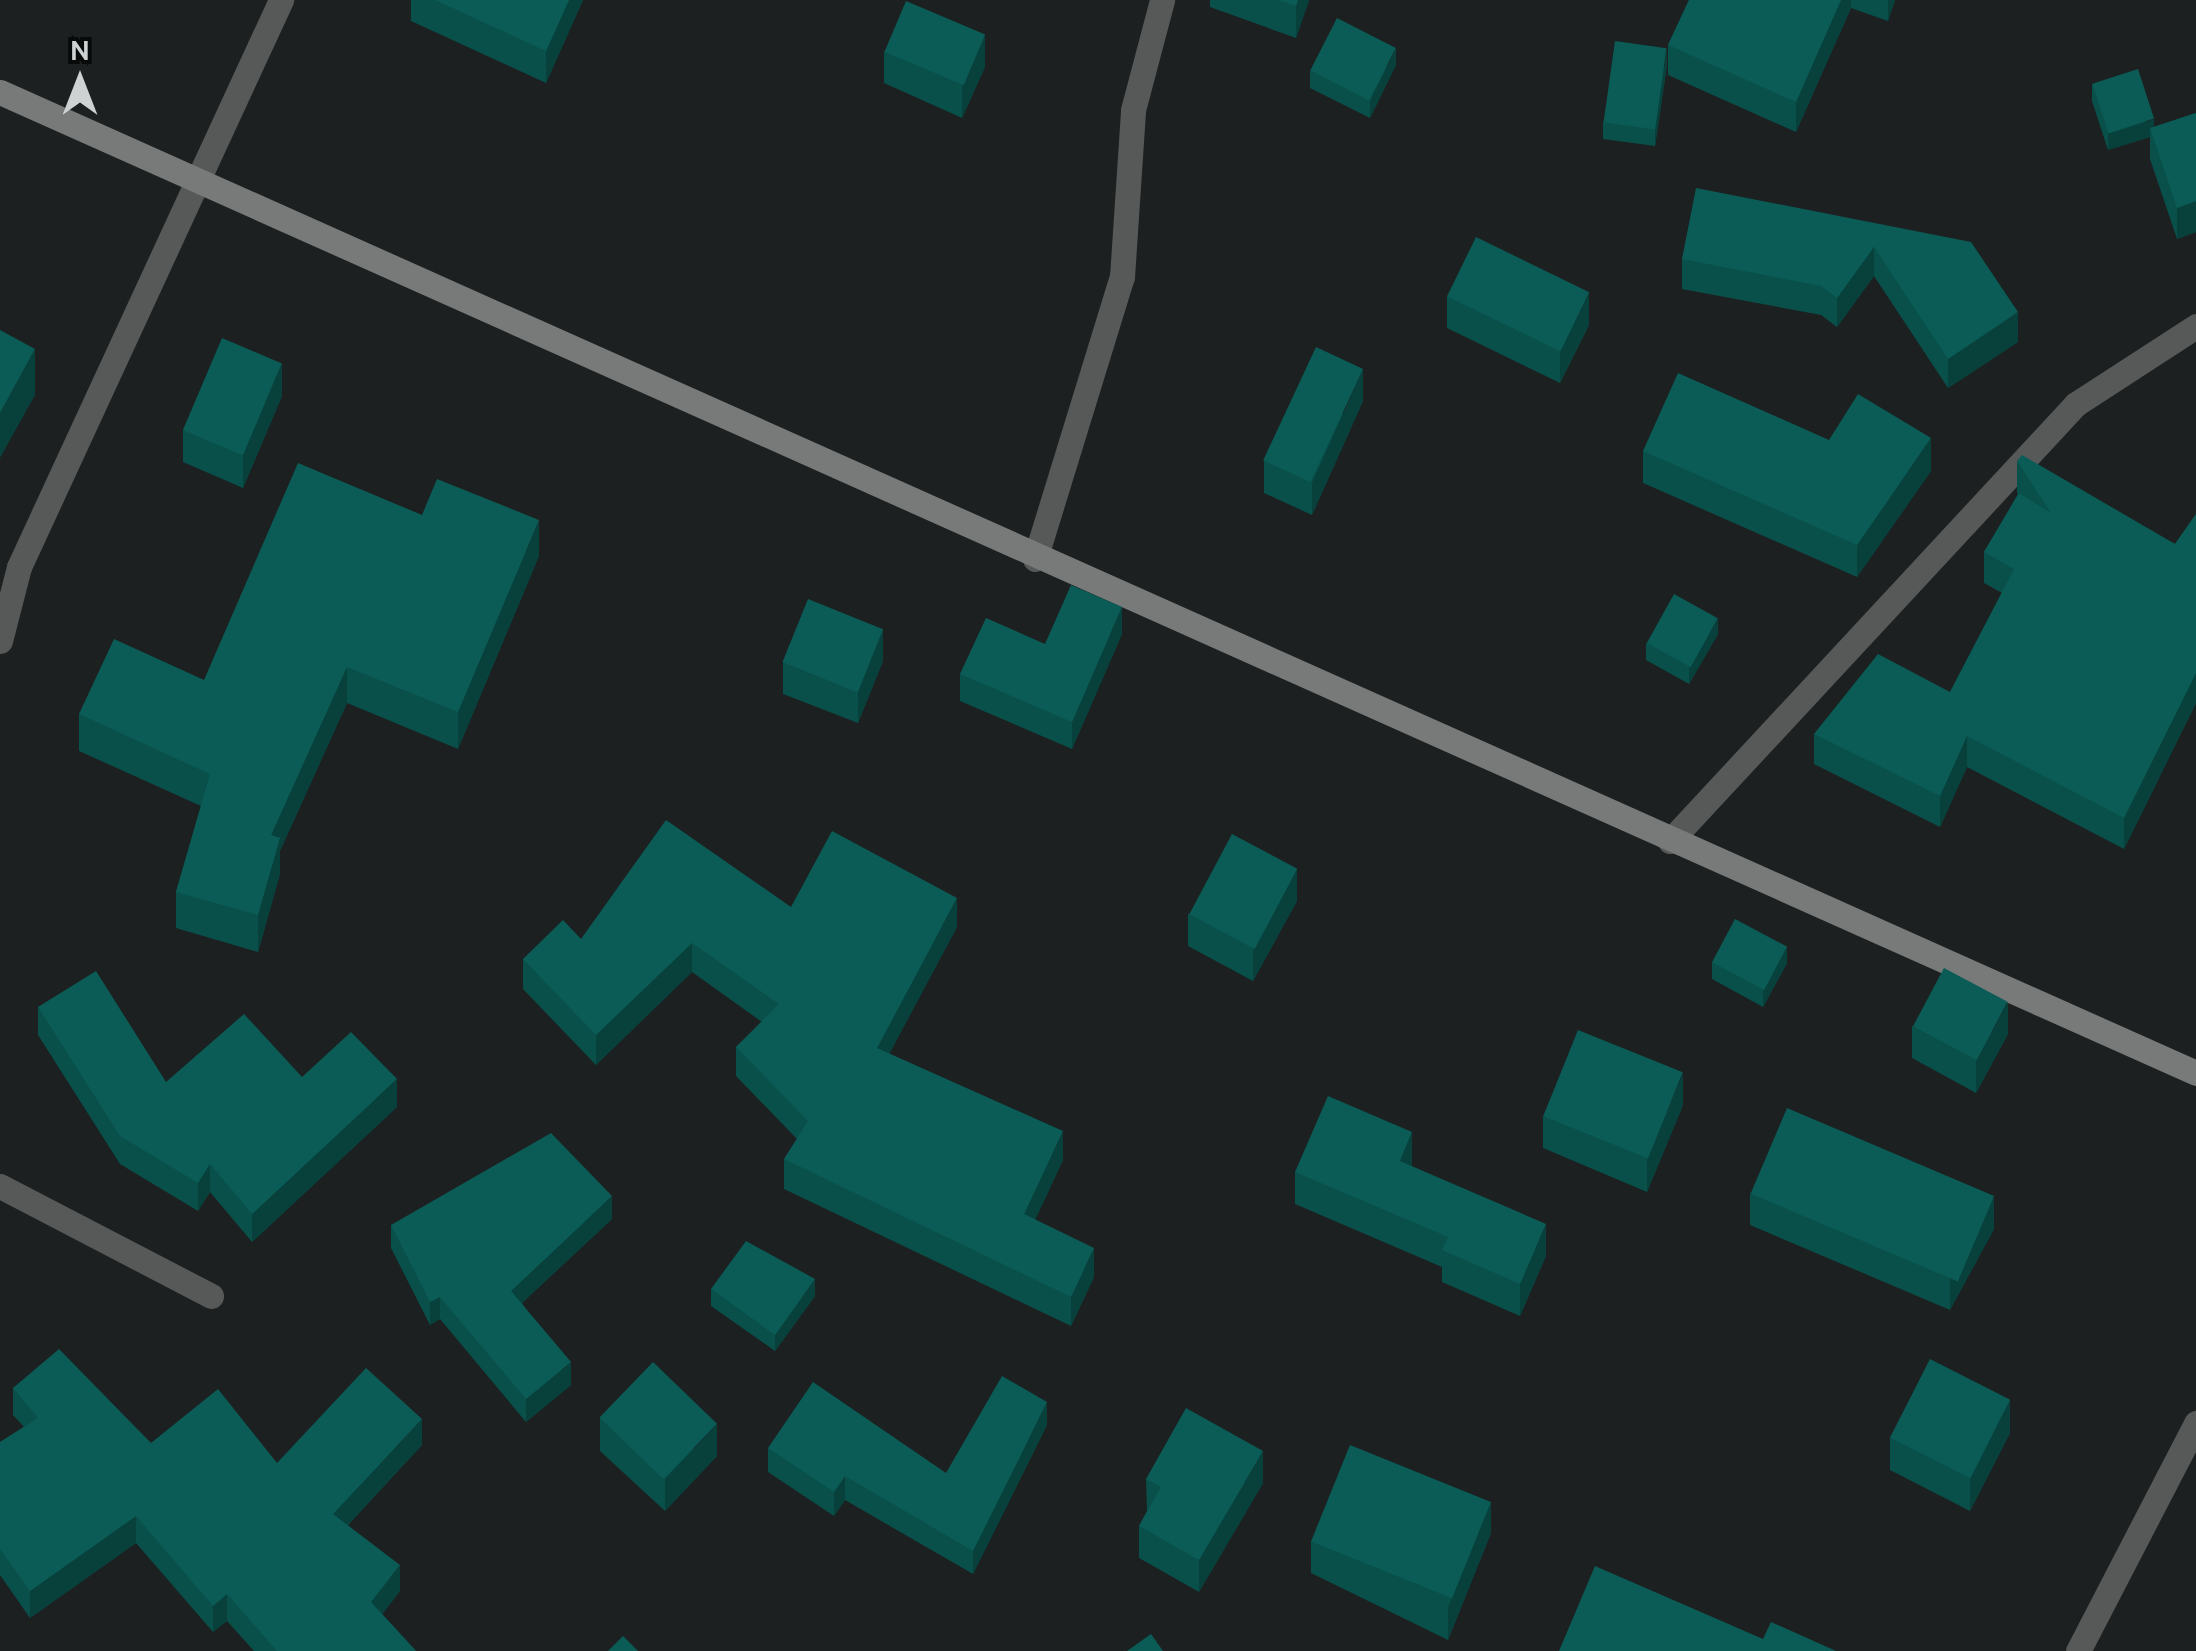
<!DOCTYPE html>
<style>
body{margin:0}
#map{position:relative;width:2196px;height:1651px;overflow:hidden;background:#1c2020;font-family:Cabin,sans-serif}
div>[style]{position:absolute}
.street>*{height:25px;margin:-12.5px;padding:0 12.5px;transform-origin:12.5px;border-radius:12.5px;background:#575959}
.secondary>*{height:25px;margin:-12.5px;padding:0 12.5px;transform-origin:12.5px;border-radius:12.5px;background:#777a79}
.wall>*{inset:0;background:#094f4a}
.shaded-wall>*{inset:0;background:#08403c}
.building>*{inset:0;background:#0b5c56;transform-origin:0 0}
span{translate:-50% -50%;white-space:nowrap;text-align:center;line-height:1.15;-webkit-text-stroke:8px #080909;paint-order:stroke}
.north{position:absolute;left:30px;top:30px;width:100px;height:100px;-webkit-text-stroke:8px #080909;paint-order:stroke;rotate:0deg;font-size:28px;font-weight:700;line-height:40px;text-align:center;color:#cfd2d2}
.north::after{content:'';display:block;margin:auto;width:35px;height:45px;background:#cfd2d2;clip-path:polygon(50% 0,100% 100%,50% 72%,0 100%)}
</style>
<div id="map">
<div class="street">
<div style="left:1035px;top:559px;width:295px;rotate:-72.9deg"></div>
<div style="left:1122px;top:277px;width:167px;rotate:-86.2deg"></div>
<div style="left:1133px;top:110px;width:114px;rotate:-75.2deg"></div>
<div style="left:0;top:641px;width:76px;rotate:-75.6deg"></div>
<div style="left:19px;top:567px;width:625px;rotate:-65.2deg"></div>
<div style="left:1670px;top:841px;width:596px;rotate:-47.11deg"></div>
<div style="left:2076px;top:404px;width:143px;rotate:-33deg"></div>
<div style="left:0;top:1186px;width:238px;rotate:27.5deg"></div>
<div style="left:2078px;top:1651px;width:257px;rotate:-62.6deg"></div>
</div>
<div class="secondary">
<div style="left:0;top:92px;width:2405px;rotate:24.07deg"></div>
</div>
<div class="wall">
<div style="clip-path:polygon(411px 0,583px 0,546px 83px,411px 21px)"></div>
<div style="clip-path:polygon(1210px 0,1309px 0,1296px 38px,1210px 7px)"></div>
<div style="clip-path:polygon(1689px 0,1895px 0,1888px 21px,1851px 8px,1796px 132px,1668px 75px,1668px 45px)"></div>
<div style="clip-path:polygon(884px 51px,985px 67px,962px 118px,884px 83px)"></div>
<div style="clip-path:polygon(1396px 65px,1370px 118px,1310px 88px,1310px 71px)"></div>
<div style="clip-path:polygon(1667px 65px,1655px 146px,1603px 139px,1603px 122px)"></div>
<div style="clip-path:polygon(2092px 84px,2154px 127px,2196px 113px,2196px 232px,2177px 239px,2150px 159px,2150px 137px,2108px 150px,2092px 101px)"></div>
<div style="clip-path:polygon(1971px 242px,2018px 342px,1948px 388px,1874px 276px,1837px 327px,1821px 315px,1682px 289px,1682px 259px)"></div>
<div style="clip-path:polygon(1447px 296px,1589px 325px,1560px 383px,1447px 328px)"></div>
<div style="clip-path:polygon(282px 396px,243px 488px,183px 462px,183px 430px)"></div>
<div style="clip-path:polygon(1363px 401px,1312px 515px,1264px 493px,1264px 461px)"></div>
<div style="clip-path:polygon(1829px 440px,1931px 471px,1857px 577px,1643px 483px,1643px 451px)"></div>
<div style="clip-path:polygon(2017px 461px,2175px 544px,2196px 514px,2196px 703px,2124px 849px,1967px 767px,1940px 827px,1814px 764px,1814px 734px,1950px 692px,2002px 593px,1984px 583px,1984px 552px,2018px 494px,2017px 492px)"></div>
<div style="clip-path:polygon(422px 515px,539px 556px,458px 749px,347px 703px,280px 851px,280px 874px,258px 952px,176px 928px,176px 892px,201px 806px,79px 751px,79px 714px,204px 680px)"></div>
<div style="clip-path:polygon(1122px 634px,1072px 749px,960px 701px,960px 674px,1045px 644px)"></div>
<div style="clip-path:polygon(1718px 634px,1689px 684px,1646px 660px,1646px 643px)"></div>
<div style="clip-path:polygon(883px 661px,858px 723px,783px 694px,783px 662px)"></div>
<div style="clip-path:polygon(1297px 901px,1253px 981px,1188px 946px,1188px 914px)"></div>
<div style="clip-path:polygon(791px 907px,957px 927px,889px 1054px,1063px 1160px,1035px 1220px,1094px 1277px,1071px 1326px,784px 1189px,784px 1159px,797px 1139px,736px 1076px,736px 1047px,762px 1022px,692px 972px,596px 1065px,523px 989px,523px 959px,581px 939px)"></div>
<div style="clip-path:polygon(1712px 962px,1787px 963px,1763px 1007px,1712px 979px)"></div>
<div style="clip-path:polygon(38px 1007px,166px 1082px,302px 1077px,397px 1107px,252px 1242px,210px 1192px,198px 1211px,120px 1164px,38px 1035px)"></div>
<div style="clip-path:polygon(1912px 1026px,2008px 1034px,1976px 1093px,1912px 1058px)"></div>
<div style="clip-path:polygon(1683px 1105px,1647px 1192px,1543px 1148px,1543px 1116px)"></div>
<div style="clip-path:polygon(1412px 1164px,1411px 1166px,1546px 1256px,1520px 1316px,1442px 1282px,1442px 1267px,1295px 1204px,1295px 1172px)"></div>
<div style="clip-path:polygon(1750px 1193px,1994px 1229px,1950px 1310px,1750px 1225px)"></div>
<div style="clip-path:polygon(612px 1219px,522px 1303px,571px 1385px,526px 1422px,440px 1319px,430px 1325px,391px 1248px,391px 1225px)"></div>
<div style="clip-path:polygon(711px 1289px,815px 1296px,775px 1351px,711px 1306px)"></div>
<div style="clip-path:polygon(13px 1388px,151px 1443px,277px 1463px,422px 1445px,348px 1525px,400px 1591px,382px 1614px,416px 1651px,254px 1651px,227px 1621px,213px 1632px,136px 1543px,30px 1618px,0 1575px,0 1442px,24px 1427px,13px 1415px)"></div>
<div style="clip-path:polygon(600px 1418px,717px 1456px,665px 1511px,600px 1451px)"></div>
<div style="clip-path:polygon(1047px 1425px,973px 1574px,845px 1500px,834px 1516px,768px 1472px,768px 1448px,946px 1473px)"></div>
<div style="clip-path:polygon(2010px 1433px,1970px 1511px,1890px 1470px,1890px 1437px)"></div>
<div style="clip-path:polygon(1146px 1479px,1263px 1483px,1199px 1592px,1139px 1558px,1139px 1526px,1147px 1511px)"></div>
<div style="clip-path:polygon(1491px 1533px,1448px 1640px,1311px 1573px,1311px 1541px)"></div>
</div>
<div class="shaded-wall">
<div style="clip-path:polygon(569px 0,583px 0,546px 83px,546px 51px)"></div>
<div style="clip-path:polygon(1298px 0,1309px 0,1296px 38px,1296px 6px)"></div>
<div style="clip-path:polygon(1841px 0,1851px 0,1851px 8px,1796px 132px,1796px 102px)"></div>
<div style="clip-path:polygon(1888px 0,1895px 0,1888px 21px)"></div>
<div style="clip-path:polygon(985px 35px,985px 67px,962px 118px,962px 85px)"></div>
<div style="clip-path:polygon(1396px 48px,1396px 65px,1370px 118px,1370px 101px)"></div>
<div style="clip-path:polygon(1667px 48px,1667px 65px,1655px 146px,1655px 129px)"></div>
<div style="clip-path:polygon(2154px 119px,2154px 136px,2150px 128px,2150px 137px,2108px 150px,2108px 134px)"></div>
<div style="clip-path:polygon(2196px 201px,2196px 232px,2177px 239px,2177px 208px)"></div>
<div style="clip-path:polygon(1874px 247px,1874px 276px,1837px 327px,1837px 298px)"></div>
<div style="clip-path:polygon(1589px 293px,1589px 325px,1560px 383px,1560px 351px)"></div>
<div style="clip-path:polygon(2018px 312px,2018px 342px,1948px 388px,1948px 359px)"></div>
<div style="clip-path:polygon(35px 349px,35px 395px,0 458px,0 413px)"></div>
<div style="clip-path:polygon(282px 363px,282px 396px,243px 488px,243px 455px)"></div>
<div style="clip-path:polygon(1363px 369px,1363px 401px,1312px 515px,1312px 483px)"></div>
<div style="clip-path:polygon(1931px 438px,1931px 471px,1857px 577px,1857px 545px)"></div>
<div style="clip-path:polygon(539px 520px,539px 556px,458px 749px,458px 712px)"></div>
<div style="clip-path:polygon(1122px 607px,1122px 634px,1072px 749px,1072px 722px)"></div>
<div style="clip-path:polygon(1718px 618px,1718px 634px,1689px 684px,1689px 668px)"></div>
<div style="clip-path:polygon(883px 629px,883px 661px,858px 723px,858px 691px)"></div>
<div style="clip-path:polygon(347px 667px,347px 703px,280px 851px,280px 874px,258px 952px,258px 915px,271px 835px)"></div>
<div style="clip-path:polygon(2196px 673px,2196px 703px,2124px 849px,2124px 818px)"></div>
<div style="clip-path:polygon(1967px 736px,1967px 767px,1940px 827px,1940px 796px)"></div>
<div style="clip-path:polygon(1297px 869px,1297px 901px,1253px 981px,1253px 949px)"></div>
<div style="clip-path:polygon(957px 898px,957px 927px,877px 1077px,877px 1048px)"></div>
<div style="clip-path:polygon(692px 943px,692px 972px,596px 1065px,596px 1035px)"></div>
<div style="clip-path:polygon(1787px 947px,1787px 963px,1763px 1007px,1763px 990px)"></div>
<div style="clip-path:polygon(2008px 1002px,2008px 1034px,1976px 1093px,1976px 1061px)"></div>
<div style="clip-path:polygon(1683px 1073px,1683px 1105px,1647px 1192px,1647px 1159px)"></div>
<div style="clip-path:polygon(397px 1079px,397px 1107px,252px 1242px,252px 1214px)"></div>
<div style="clip-path:polygon(1063px 1131px,1063px 1160px,1024px 1244px,1024px 1214px)"></div>
<div style="clip-path:polygon(1412px 1132px,1412px 1164px,1400px 1193px,1400px 1161px)"></div>
<div style="clip-path:polygon(210px 1164px,210px 1192px,198px 1211px,198px 1183px)"></div>
<div style="clip-path:polygon(612px 1196px,612px 1219px,511px 1313px,511px 1291px)"></div>
<div style="clip-path:polygon(1994px 1197px,1994px 1229px,1950px 1310px,1950px 1278px)"></div>
<div style="clip-path:polygon(1546px 1224px,1546px 1256px,1520px 1316px,1520px 1284px)"></div>
<div style="clip-path:polygon(1094px 1248px,1094px 1277px,1071px 1326px,1071px 1297px)"></div>
<div style="clip-path:polygon(815px 1279px,815px 1296px,775px 1351px,775px 1335px)"></div>
<div style="clip-path:polygon(440px 1297px,440px 1319px,430px 1325px,430px 1302px)"></div>
<div style="clip-path:polygon(571px 1362px,571px 1385px,526px 1422px,526px 1399px)"></div>
<div style="clip-path:polygon(2010px 1400px,2010px 1433px,1970px 1511px,1970px 1479px)"></div>
<div style="clip-path:polygon(1047px 1402px,1047px 1425px,973px 1574px,973px 1551px)"></div>
<div style="clip-path:polygon(422px 1419px,422px 1445px,333px 1540px,333px 1514px)"></div>
<div style="clip-path:polygon(717px 1424px,717px 1456px,665px 1511px,665px 1479px)"></div>
<div style="clip-path:polygon(1263px 1451px,1263px 1483px,1199px 1592px,1199px 1560px)"></div>
<div style="clip-path:polygon(845px 1476px,845px 1500px,834px 1516px,834px 1492px)"></div>
<div style="clip-path:polygon(1491px 1501px,1491px 1533px,1448px 1640px,1448px 1608px)"></div>
<div style="clip-path:polygon(136px 1516px,136px 1543px,30px 1618px,30px 1591px)"></div>
<div style="clip-path:polygon(400px 1565px,400px 1591px,371px 1629px,371px 1602px)"></div>
<div style="clip-path:polygon(227px 1594px,227px 1621px,213px 1632px,213px 1606px)"></div>
</div>
<div class="building">
<div style="clip-path:polygon(435px 0,569px 0,546px 51px)"></div>
<div style="clip-path:polygon(1279px 0,1298px 0,1296px 6px)"></div>
<div style="clip-path:polygon(1689px 0,1841px 0,1796px 102px,1668px 45px)"></div>
<div style="left:906px;top:1px;width:86px;height:55px;rotate:23deg"></div>
<div style="left:1337px;top:18px;width:66px;height:59px;rotate:27deg"></div>
<div style="left:1615px;top:41px;width:52px;height:82px;rotate:8deg"></div>
<div style="left:2138px;top:69px;width:52px;height:48px;rotate:72deg"></div>
<div style="clip-path:polygon(2196px 113px,2196px 201px,2177px 208px,2150px 128px)"></div>
<div style="clip-path:polygon(1696px 188px,1971px 242px,2018px 312px,1948px 359px,1874px 247px,1837px 298px,1821px 286px,1682px 259px)"></div>
<div style="left:1476px;top:237px;width:126px;height:66px;rotate:26deg"></div>
<div style="clip-path:polygon(0 330px,35px 349px,0 413px)"></div>
<div style="left:222px;top:338px;width:65px;height:100px;rotate:23deg"></div>
<div style="left:1316px;top:347px;width:52px;height:125px;rotate:25deg"></div>
<div style="clip-path:polygon(1678px 373px,1829px 440px,1858px 394px,1931px 438px,1857px 545px,1643px 451px)"></div>
<div style="clip-path:polygon(2022px 455px,2175px 544px,2196px 514px,2196px 673px,2124px 818px,1967px 736px,1940px 796px,1814px 734px,1878px 654px,1950px 692px,2014px 569px,1984px 552px,2019px 493px,2051px 513px,2017px 461px)"></div>
<div style="clip-path:polygon(298px 463px,422px 515px,437px 479px,539px 520px,458px 712px,347px 667px,271px 835px,280px 838px,258px 915px,176px 892px,210px 774px,79px 714px,114px 639px,204px 680px)"></div>
<div style="clip-path:polygon(1071px 585px,1122px 607px,1072px 722px,960px 674px,986px 618px,1045px 644px)"></div>
<div style="left:1674px;top:594px;width:50px;height:56px;rotate:29deg"></div>
<div style="left:808px;top:599px;width:81px;height:68px;rotate:22deg"></div>
<div style="clip-path:polygon(666px 820px,791px 907px,832px 831px,957px 898px,877px 1048px,1063px 1131px,1024px 1214px,1094px 1248px,1071px 1297px,784px 1159px,808px 1121px,736px 1047px,779px 1004px,692px 943px,596px 1035px,523px 959px,563px 920px,581px 939px)"></div>
<div style="left:1232px;top:834px;width:74px;height:91px;rotate:28deg"></div>
<div style="left:1735px;top:919px;width:59px;height:49px;rotate:28deg"></div>
<div style="left:1944px;top:968px;width:72px;height:66px;rotate:28deg"></div>
<div style="clip-path:polygon(96px 971px,166px 1082px,244px 1014px,302px 1077px,351px 1032px,397px 1079px,252px 1214px,210px 1164px,198px 1183px,120px 1136px,38px 1007px)"></div>
<div style="left:1578px;top:1030px;width:113px;height:93px;rotate:22deg"></div>
<div style="clip-path:polygon(1328px 1096px,1412px 1132px,1400px 1161px,1546px 1224px,1520px 1284px,1442px 1250px,1448px 1237px,1295px 1172px)"></div>
<div style="left:1787px;top:1108px;width:225px;height:93px;rotate:23deg"></div>
<div style="clip-path:polygon(551px 1133px,612px 1196px,511px 1291px,571px 1362px,526px 1399px,440px 1297px,430px 1302px,391px 1225px)"></div>
<div style="clip-path:polygon(746px 1241px,815px 1279px,775px 1335px,711px 1289px)"></div>
<div style="clip-path:polygon(59px 1349px,151px 1443px,218px 1389px,277px 1463px,366px 1368px,422px 1419px,333px 1514px,400px 1565px,371px 1602px,416px 1651px,277px 1651px,227px 1594px,213px 1606px,136px 1516px,30px 1591px,0 1549px,0 1442px,38px 1418px,13px 1388px)"></div>
<div style="left:1930px;top:1359px;width:90px;height:88px;rotate:27deg"></div>
<div style="left:653px;top:1362px;width:89px;height:77px;rotate:44deg"></div>
<div style="clip-path:polygon(1002px 1376px,1047px 1402px,973px 1551px,845px 1476px,834px 1492px,768px 1448px,813px 1382px,946px 1473px)"></div>
<div style="clip-path:polygon(1186px 1408px,1263px 1451px,1199px 1560px,1139px 1526px,1161px 1487px,1146px 1479px)"></div>
<div style="left:1350px;top:1445px;width:152px;height:104px;rotate:22deg"></div>
<div style="clip-path:polygon(1595px 1566px,1763px 1639px,1771px 1622px,1836px 1651px,1559px 1651px)"></div>
<div style="clip-path:polygon(1151px 1634px,1163px 1651px,1127px 1651px)"></div>
<div style="clip-path:polygon(623px 1636px,638px 1651px,608px 1651px)"></div>
</div>
<div class="north">N</div>
</div>
